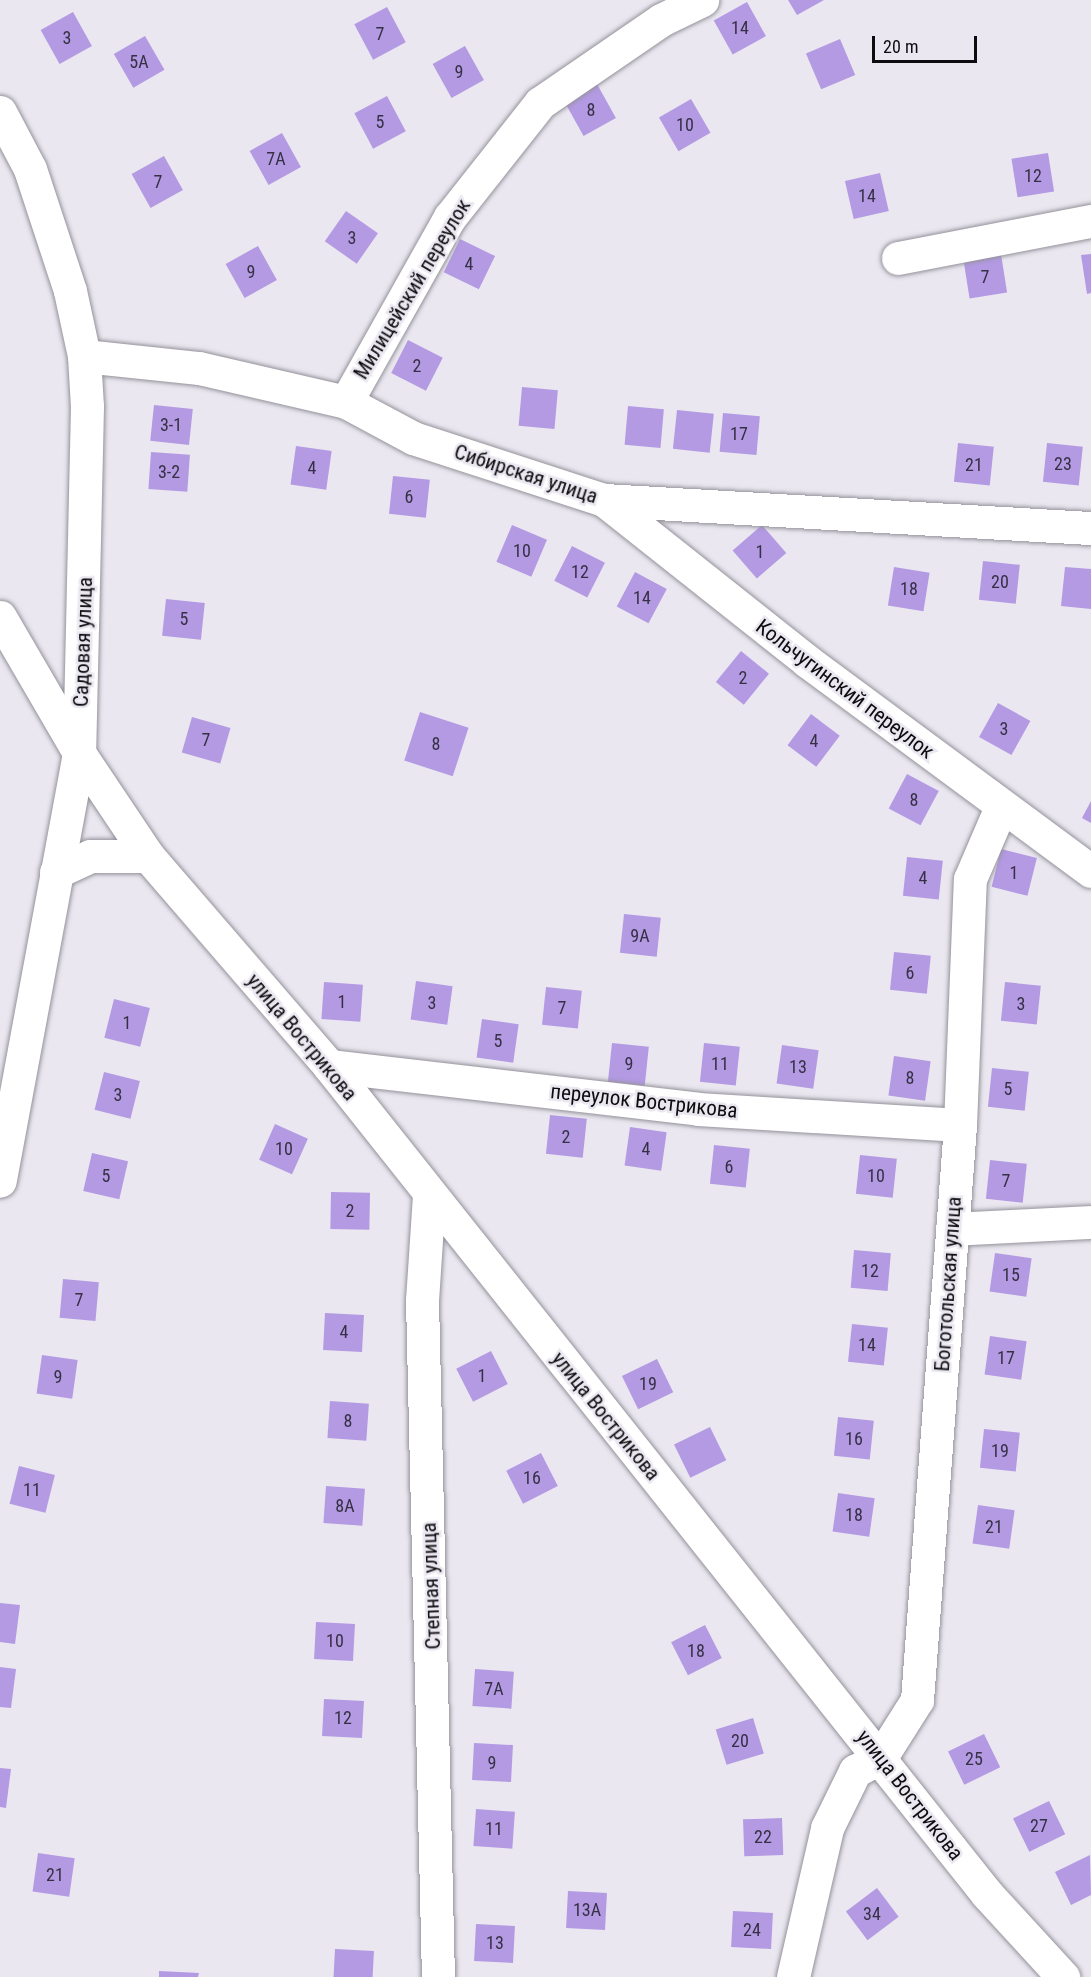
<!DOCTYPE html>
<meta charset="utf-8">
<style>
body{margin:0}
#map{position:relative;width:1091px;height:1977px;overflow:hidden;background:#eae7f0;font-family:"Roboto Condensed",sans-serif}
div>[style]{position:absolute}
.building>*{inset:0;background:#b39ae3;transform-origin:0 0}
.roads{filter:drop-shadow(0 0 2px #94929a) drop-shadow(0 0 2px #94929a)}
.minor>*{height:33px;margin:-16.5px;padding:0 16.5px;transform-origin:16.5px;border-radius:16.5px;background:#fff}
span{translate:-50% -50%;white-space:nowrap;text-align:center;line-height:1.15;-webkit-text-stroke:5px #eae7f0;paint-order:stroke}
.number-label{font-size:18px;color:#363044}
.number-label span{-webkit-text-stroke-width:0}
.street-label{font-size:21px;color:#0d0c0f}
.scale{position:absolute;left:872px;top:36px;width:105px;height:27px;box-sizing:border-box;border:3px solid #0d0c0f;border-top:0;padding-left:8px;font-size:18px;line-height:21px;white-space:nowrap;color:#0d0c0f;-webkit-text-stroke:4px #eae7f0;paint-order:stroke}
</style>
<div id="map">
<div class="building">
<div style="clip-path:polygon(788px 0,824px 0,797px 15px)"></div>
<div style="left:747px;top:2px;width:39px;height:38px;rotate:61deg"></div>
<div style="left:387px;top:7px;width:40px;height:37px;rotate:62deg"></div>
<div style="left:73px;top:12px;width:39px;height:37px;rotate:61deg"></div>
<div style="left:145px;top:36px;width:39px;height:36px;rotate:60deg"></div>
<div style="left:840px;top:39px;width:39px;height:37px;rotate:67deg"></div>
<div style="left:465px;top:46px;width:39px;height:37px;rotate:61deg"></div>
<div style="left:597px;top:84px;width:39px;height:37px;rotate:61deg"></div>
<div style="left:387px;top:96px;width:40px;height:37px;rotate:62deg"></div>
<div style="left:691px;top:99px;width:39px;height:37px;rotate:60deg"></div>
<div style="left:282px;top:133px;width:39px;height:37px;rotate:61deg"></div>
<div style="left:1048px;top:153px;width:39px;height:37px;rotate:81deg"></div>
<div style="left:164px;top:156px;width:39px;height:37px;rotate:61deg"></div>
<div style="left:880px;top:173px;width:39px;height:36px;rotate:77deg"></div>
<div style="left:346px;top:211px;width:39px;height:37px;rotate:35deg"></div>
<div style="left:460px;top:239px;width:39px;height:37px;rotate:26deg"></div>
<div style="left:258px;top:246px;width:39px;height:37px;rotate:61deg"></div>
<div style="left:1001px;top:254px;width:39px;height:38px;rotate:81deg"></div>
<div style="clip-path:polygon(1091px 254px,1091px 293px,1087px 294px,1081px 255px)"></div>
<div style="left:408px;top:340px;width:39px;height:37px;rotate:27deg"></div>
<div style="left:522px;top:387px;width:36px;height:39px;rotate:5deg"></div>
<div style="left:154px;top:405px;width:39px;height:36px;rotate:6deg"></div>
<div style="left:628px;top:406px;width:36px;height:39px;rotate:5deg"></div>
<div style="left:677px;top:410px;width:37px;height:39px;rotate:6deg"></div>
<div style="left:723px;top:413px;width:37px;height:39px;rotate:5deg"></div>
<div style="left:958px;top:443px;width:36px;height:39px;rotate:6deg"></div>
<div style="left:1047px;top:443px;width:36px;height:39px;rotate:6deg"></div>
<div style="left:296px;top:446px;width:36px;height:39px;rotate:8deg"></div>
<div style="left:151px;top:452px;width:39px;height:37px;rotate:4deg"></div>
<div style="left:393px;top:476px;width:37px;height:38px;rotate:6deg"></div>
<div style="left:512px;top:525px;width:38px;height:40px;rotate:23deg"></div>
<div style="left:762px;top:525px;width:37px;height:39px;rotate:49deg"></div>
<div style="left:572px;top:546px;width:37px;height:39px;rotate:27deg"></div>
<div style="left:983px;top:561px;width:37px;height:39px;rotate:6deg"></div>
<div style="left:894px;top:567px;width:36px;height:39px;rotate:9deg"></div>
<div style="clip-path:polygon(1065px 567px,1091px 569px,1091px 609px,1061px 606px)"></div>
<div style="left:635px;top:572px;width:36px;height:39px;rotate:28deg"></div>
<div style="left:166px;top:599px;width:39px;height:37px;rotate:6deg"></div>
<div style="left:741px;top:651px;width:36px;height:40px;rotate:39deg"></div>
<div style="left:998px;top:703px;width:37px;height:39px;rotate:29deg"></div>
<div style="left:420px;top:712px;width:51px;height:51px;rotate:18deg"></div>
<div style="left:811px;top:714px;width:36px;height:39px;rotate:37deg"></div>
<div style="left:192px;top:717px;width:40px;height:37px;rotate:16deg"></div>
<div style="left:907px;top:774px;width:36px;height:39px;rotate:28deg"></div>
<div style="clip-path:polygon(1091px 801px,1091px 823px,1082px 818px)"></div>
<div style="left:1001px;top:849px;width:37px;height:39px;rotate:14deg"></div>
<div style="left:907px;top:857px;width:36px;height:39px;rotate:6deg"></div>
<div style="left:624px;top:914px;width:37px;height:39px;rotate:6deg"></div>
<div style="left:894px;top:952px;width:37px;height:38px;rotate:6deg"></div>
<div style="left:416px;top:981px;width:37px;height:39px;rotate:8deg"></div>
<div style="left:324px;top:982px;width:39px;height:37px;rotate:4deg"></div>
<div style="left:1005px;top:982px;width:36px;height:39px;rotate:6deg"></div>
<div style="left:546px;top:987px;width:36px;height:38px;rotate:6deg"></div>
<div style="left:114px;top:999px;width:37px;height:40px;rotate:14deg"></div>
<div style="left:482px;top:1019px;width:37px;height:39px;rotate:8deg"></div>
<div style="left:612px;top:1043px;width:37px;height:39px;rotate:6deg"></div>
<div style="left:704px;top:1043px;width:36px;height:39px;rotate:6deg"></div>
<div style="left:782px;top:1045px;width:37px;height:39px;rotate:8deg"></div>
<div style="left:894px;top:1056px;width:37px;height:40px;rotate:8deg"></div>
<div style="left:992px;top:1068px;width:37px;height:39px;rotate:6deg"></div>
<div style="left:104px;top:1072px;width:37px;height:39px;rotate:14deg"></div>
<div style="left:550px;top:1115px;width:37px;height:39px;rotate:6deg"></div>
<div style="left:275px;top:1124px;width:36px;height:39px;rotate:24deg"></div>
<div style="left:630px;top:1127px;width:37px;height:39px;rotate:8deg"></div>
<div style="left:714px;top:1145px;width:36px;height:39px;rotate:6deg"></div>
<div style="left:92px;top:1153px;width:37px;height:39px;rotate:13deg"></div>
<div style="left:860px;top:1155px;width:37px;height:39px;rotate:6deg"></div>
<div style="left:990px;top:1160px;width:37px;height:39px;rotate:6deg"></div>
<div style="left:331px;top:1192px;width:39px;height:37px;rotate:1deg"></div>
<div style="left:854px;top:1250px;width:37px;height:38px;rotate:5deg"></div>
<div style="left:995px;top:1253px;width:37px;height:39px;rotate:8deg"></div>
<div style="left:63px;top:1279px;width:36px;height:39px;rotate:5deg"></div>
<div style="left:325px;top:1313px;width:39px;height:37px;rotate:3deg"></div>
<div style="left:852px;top:1324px;width:36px;height:38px;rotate:6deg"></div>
<div style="left:990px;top:1336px;width:37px;height:39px;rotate:8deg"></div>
<div style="left:491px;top:1351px;width:37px;height:39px;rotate:63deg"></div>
<div style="left:42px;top:1355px;width:36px;height:39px;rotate:8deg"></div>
<div style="left:657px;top:1359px;width:37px;height:39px;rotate:64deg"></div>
<div style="left:330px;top:1401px;width:39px;height:37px;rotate:4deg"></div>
<div style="left:838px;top:1417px;width:36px;height:39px;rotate:6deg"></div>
<div style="left:710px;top:1427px;width:37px;height:40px;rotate:64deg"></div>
<div style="left:984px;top:1429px;width:36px;height:39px;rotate:6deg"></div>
<div style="left:541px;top:1453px;width:37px;height:39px;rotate:63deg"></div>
<div style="left:19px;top:1466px;width:37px;height:39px;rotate:14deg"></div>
<div style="left:326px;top:1486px;width:39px;height:37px;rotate:4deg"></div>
<div style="left:838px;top:1493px;width:37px;height:39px;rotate:8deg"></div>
<div style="left:978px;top:1505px;width:37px;height:39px;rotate:8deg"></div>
<div style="clip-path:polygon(0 1603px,20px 1605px,15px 1644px,0 1642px)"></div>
<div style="left:316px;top:1622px;width:39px;height:37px;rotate:3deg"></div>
<div style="left:705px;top:1625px;width:37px;height:38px;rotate:63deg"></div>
<div style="clip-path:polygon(0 1667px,16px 1669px,11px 1708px,0 1707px)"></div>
<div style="left:475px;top:1669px;width:39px;height:37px;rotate:4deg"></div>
<div style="left:324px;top:1699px;width:40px;height:37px;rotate:3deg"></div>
<div style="left:753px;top:1718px;width:37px;height:39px;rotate:73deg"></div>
<div style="left:984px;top:1734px;width:37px;height:40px;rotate:64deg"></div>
<div style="left:474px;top:1743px;width:39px;height:37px;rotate:3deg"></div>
<div style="clip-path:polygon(0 1768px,11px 1769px,6px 1808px,0 1807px)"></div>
<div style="left:1049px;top:1801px;width:37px;height:40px;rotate:64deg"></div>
<div style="left:476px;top:1809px;width:39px;height:37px;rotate:4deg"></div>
<div style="left:782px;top:1818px;width:37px;height:39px;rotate:88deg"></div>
<div style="left:38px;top:1853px;width:37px;height:39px;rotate:8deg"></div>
<div style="clip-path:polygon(1090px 1855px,1091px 1895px,1071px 1905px,1055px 1872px)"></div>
<div style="left:877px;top:1888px;width:36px;height:39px;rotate:53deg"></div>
<div style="left:568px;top:1891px;width:39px;height:37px;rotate:3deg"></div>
<div style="left:733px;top:1911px;width:40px;height:36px;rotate:3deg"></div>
<div style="left:476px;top:1924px;width:39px;height:37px;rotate:3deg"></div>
<div style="left:335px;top:1949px;width:39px;height:28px;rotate:3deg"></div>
<div style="clip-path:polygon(159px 1971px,199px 1973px,198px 1977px,159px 1977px)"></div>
</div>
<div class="roads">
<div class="minor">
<div style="left:0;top:112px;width:64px;rotate:62.2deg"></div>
<div style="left:30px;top:169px;width:128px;rotate:71.8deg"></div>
<div style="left:70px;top:291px;width:66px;rotate:77.8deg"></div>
<div style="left:84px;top:356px;width:50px;rotate:86.6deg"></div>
<div style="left:87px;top:406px;width:347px;rotate:91.3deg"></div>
<div style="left:79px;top:753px;width:435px;rotate:100.5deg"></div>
<div style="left:898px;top:258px;width:197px;rotate:-10.9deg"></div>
<div style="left:84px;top:356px;width:116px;rotate:6deg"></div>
<div style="left:199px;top:368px;width:151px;rotate:13deg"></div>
<div style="left:346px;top:402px;width:76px;rotate:28.2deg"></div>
<div style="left:413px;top:438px;width:201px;rotate:18deg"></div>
<div style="left:604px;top:500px;width:488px;rotate:3.3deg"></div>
<div style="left:346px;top:402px;width:212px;rotate:-60.7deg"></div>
<div style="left:450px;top:217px;width:145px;rotate:-51.7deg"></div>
<div style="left:540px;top:103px;width:147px;rotate:-34.4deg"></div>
<div style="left:661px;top:20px;width:46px;rotate:-26deg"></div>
<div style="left:604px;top:500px;width:259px;rotate:38.4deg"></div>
<div style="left:807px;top:661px;width:353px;rotate:36.5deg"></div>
<div style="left:0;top:617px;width:157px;rotate:59.8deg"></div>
<div style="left:79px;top:753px;width:124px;rotate:56.2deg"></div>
<div style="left:148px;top:856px;width:277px;rotate:49.2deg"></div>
<div style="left:329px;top:1066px;width:1058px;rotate:51.53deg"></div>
<div style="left:987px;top:1894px;width:113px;rotate:47.5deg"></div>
<div style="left:56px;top:872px;width:38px;rotate:-25deg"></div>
<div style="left:90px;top:856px;width:58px"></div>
<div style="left:329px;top:1066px;width:371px;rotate:6.6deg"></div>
<div style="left:698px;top:1109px;width:262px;rotate:3.5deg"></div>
<div style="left:429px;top:1195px;width:105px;rotate:93.8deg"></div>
<div style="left:422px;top:1300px;width:677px;rotate:88.65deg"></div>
<div style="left:952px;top:1229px;width:139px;rotate:-2.9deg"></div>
<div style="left:793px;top:1977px;width:153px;rotate:-77.1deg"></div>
<div style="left:827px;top:1828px;width:64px;rotate:-63.8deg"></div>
<div style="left:855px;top:1771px;width:30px;rotate:-28deg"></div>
<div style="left:881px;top:1757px;width:67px;rotate:-57.7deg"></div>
<div style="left:917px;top:1700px;width:577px;rotate:-85.72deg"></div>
<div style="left:960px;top:1125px;width:246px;rotate:-87.7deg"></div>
<div style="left:970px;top:879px;width:78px;rotate:-66.7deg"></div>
</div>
</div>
<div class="number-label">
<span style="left:740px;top:28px">14</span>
<span style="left:380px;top:34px">7</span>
<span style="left:67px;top:38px">3</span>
<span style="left:139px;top:62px">5А</span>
<span style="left:459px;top:72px">9</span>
<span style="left:591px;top:110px">8</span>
<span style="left:380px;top:122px">5</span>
<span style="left:685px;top:125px">10</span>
<span style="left:276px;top:159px">7А</span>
<span style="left:1033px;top:176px">12</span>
<span style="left:158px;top:182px">7</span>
<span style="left:867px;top:196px">14</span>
<span style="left:352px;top:238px">3</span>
<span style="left:469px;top:264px">4</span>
<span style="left:251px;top:272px">9</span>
<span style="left:985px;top:277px">7</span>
<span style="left:417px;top:366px">2</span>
<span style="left:171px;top:425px">3-1</span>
<span style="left:739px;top:434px">17</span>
<span style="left:1063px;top:464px">23</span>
<span style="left:974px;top:465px">21</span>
<span style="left:312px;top:468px">4</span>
<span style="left:169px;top:472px">3-2</span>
<span style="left:409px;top:497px">6</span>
<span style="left:522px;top:551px">10</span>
<span style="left:760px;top:552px">1</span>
<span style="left:580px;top:572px">12</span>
<span style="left:1000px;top:582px">20</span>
<span style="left:909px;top:589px">18</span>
<span style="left:642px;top:598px">14</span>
<span style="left:184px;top:619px">5</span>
<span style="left:743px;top:678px">2</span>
<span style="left:1004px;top:729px">3</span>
<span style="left:206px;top:740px">7</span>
<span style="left:814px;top:741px">4</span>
<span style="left:436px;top:744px">8</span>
<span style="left:914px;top:800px">8</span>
<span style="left:1014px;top:873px">1</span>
<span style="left:923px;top:878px">4</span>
<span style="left:640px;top:936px">9А</span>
<span style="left:910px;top:973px">6</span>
<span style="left:342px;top:1002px">1</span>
<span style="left:432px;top:1003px">3</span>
<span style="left:1021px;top:1004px">3</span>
<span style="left:562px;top:1008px">7</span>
<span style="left:127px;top:1023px">1</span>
<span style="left:498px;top:1041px">5</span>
<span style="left:629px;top:1064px">9</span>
<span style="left:720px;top:1064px">11</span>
<span style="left:798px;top:1067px">13</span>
<span style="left:910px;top:1078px">8</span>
<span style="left:1008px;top:1089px">5</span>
<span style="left:118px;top:1095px">3</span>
<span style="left:566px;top:1137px">2</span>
<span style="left:284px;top:1149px">10</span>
<span style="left:646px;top:1149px">4</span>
<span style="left:729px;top:1167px">6</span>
<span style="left:106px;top:1176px">5</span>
<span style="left:876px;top:1176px">10</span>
<span style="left:1006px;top:1181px">7</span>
<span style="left:350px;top:1211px">2</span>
<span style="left:870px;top:1271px">12</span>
<span style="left:1011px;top:1275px">15</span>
<span style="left:79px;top:1300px">7</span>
<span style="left:344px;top:1332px">4</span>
<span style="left:867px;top:1345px">14</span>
<span style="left:1006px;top:1358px">17</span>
<span style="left:482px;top:1376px">1</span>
<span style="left:58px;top:1377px">9</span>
<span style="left:648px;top:1384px">19</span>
<span style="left:348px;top:1421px">8</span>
<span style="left:854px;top:1439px">16</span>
<span style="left:1000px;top:1451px">19</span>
<span style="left:532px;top:1478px">16</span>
<span style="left:32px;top:1490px">11</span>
<span style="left:345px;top:1506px">8А</span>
<span style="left:854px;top:1515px">18</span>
<span style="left:994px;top:1527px">21</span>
<span style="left:335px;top:1641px">10</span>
<span style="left:696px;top:1651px">18</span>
<span style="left:494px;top:1689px">7А</span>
<span style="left:343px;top:1718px">12</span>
<span style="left:740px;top:1741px">20</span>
<span style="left:974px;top:1759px">25</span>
<span style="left:492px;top:1763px">9</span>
<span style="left:1039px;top:1826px">27</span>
<span style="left:494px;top:1829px">11</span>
<span style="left:763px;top:1837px">22</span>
<span style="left:55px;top:1875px">21</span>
<span style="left:587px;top:1910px">13А</span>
<span style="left:872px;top:1914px">34</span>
<span style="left:752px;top:1930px">24</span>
<span style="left:495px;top:1943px">13</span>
</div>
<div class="street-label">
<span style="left:412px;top:289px;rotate:-59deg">Милицейский переулок</span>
<span style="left:526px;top:474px;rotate:18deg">Сибирская улица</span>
<span style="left:83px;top:642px;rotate:-88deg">Садовая улица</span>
<span style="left:845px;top:689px;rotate:37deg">Кольчугинский переулок</span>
<span style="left:302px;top:1037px;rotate:50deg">улица Вострикова</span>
<span style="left:644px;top:1101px;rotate:6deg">переулок Вострикова</span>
<span style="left:948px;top:1284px;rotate:-86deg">Боготольская улица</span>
<span style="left:606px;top:1416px;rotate:51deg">улица Вострикова</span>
<span style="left:431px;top:1586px;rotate:-92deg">Степная улица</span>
<span style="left:910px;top:1795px;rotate:52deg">улица Вострикова</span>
</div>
<div class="scale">20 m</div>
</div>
